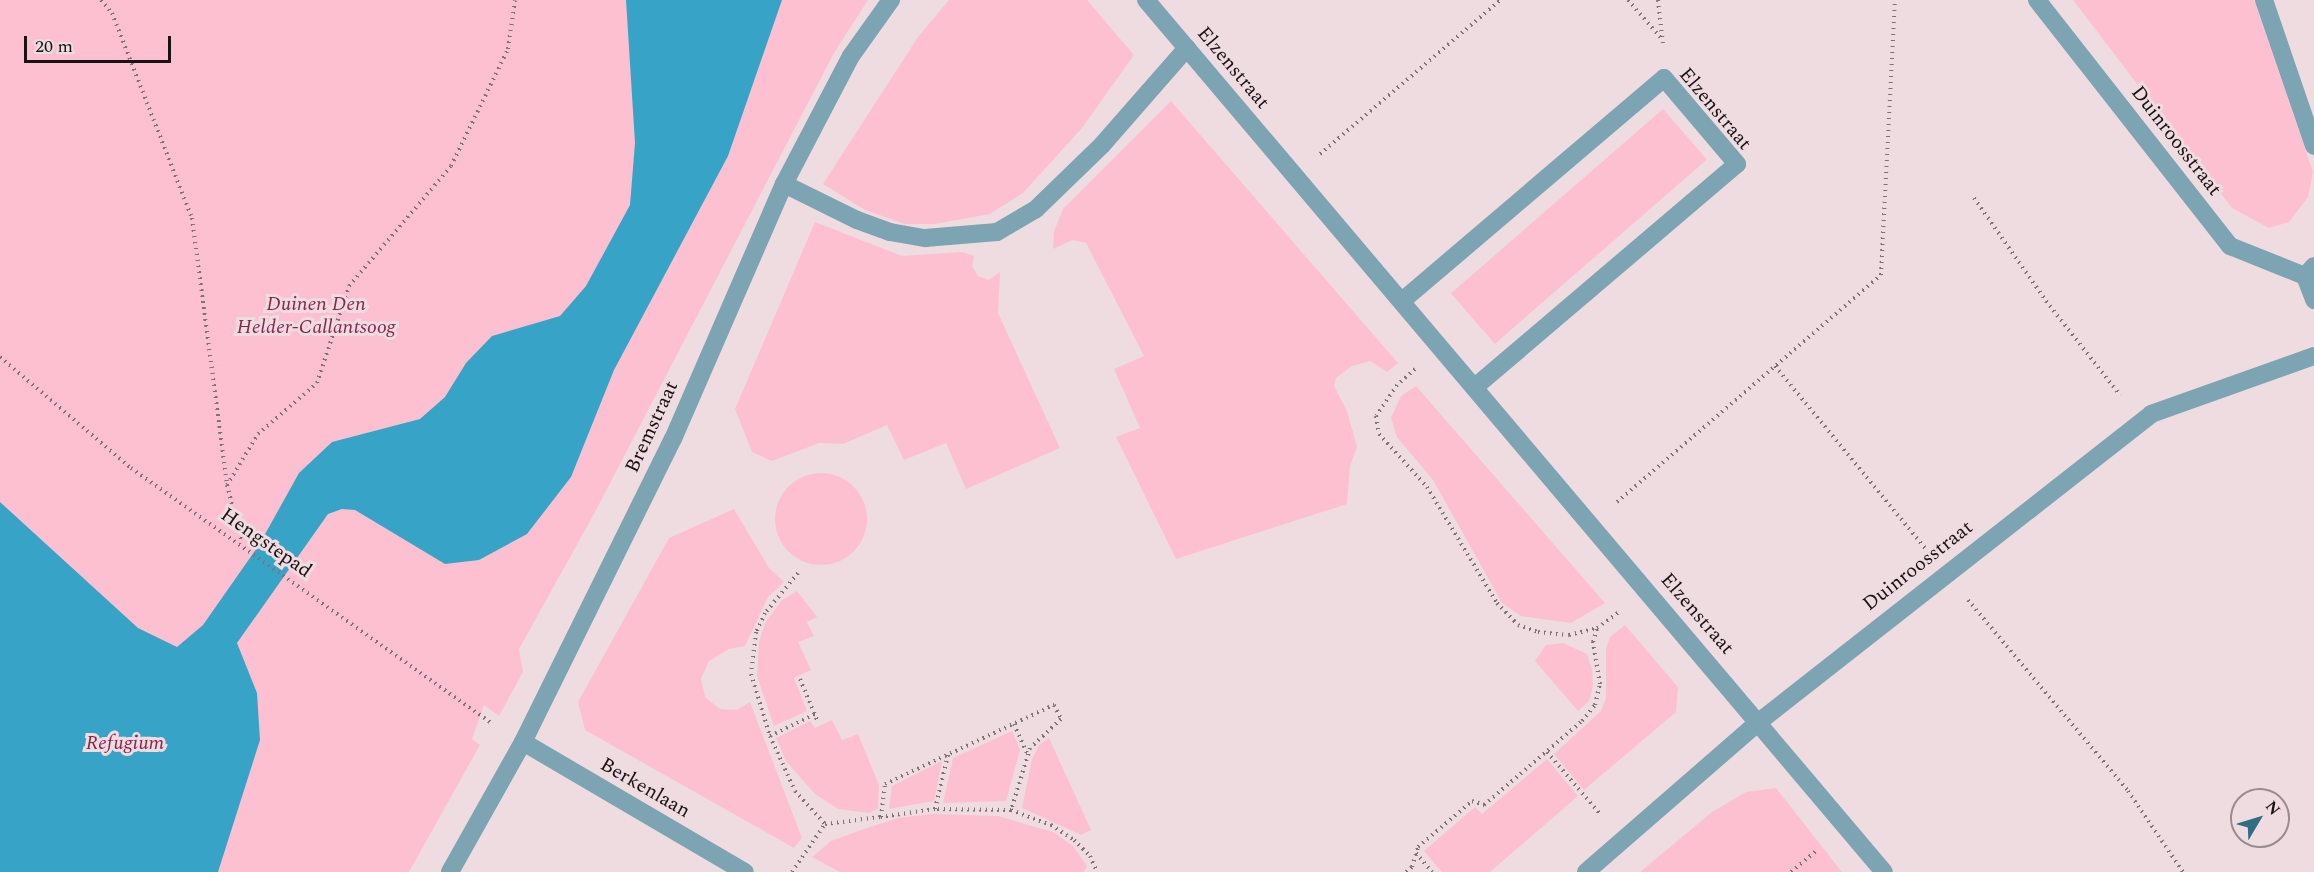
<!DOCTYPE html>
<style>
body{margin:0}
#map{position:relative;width:2314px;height:872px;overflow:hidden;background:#efdce1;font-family:Spectral,serif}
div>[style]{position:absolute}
.green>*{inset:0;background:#fdc0d1;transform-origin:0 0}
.round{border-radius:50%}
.water>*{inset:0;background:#37a4c7}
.path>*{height:4px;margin-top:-2px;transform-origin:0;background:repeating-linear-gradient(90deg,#7f7275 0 1.5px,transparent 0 6px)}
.lane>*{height:18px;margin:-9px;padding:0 9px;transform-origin:9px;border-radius:9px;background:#7ca4b3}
.street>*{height:18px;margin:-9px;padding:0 9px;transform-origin:9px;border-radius:9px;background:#7ca4b3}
span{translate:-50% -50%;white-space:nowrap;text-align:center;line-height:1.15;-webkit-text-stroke:6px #efdce1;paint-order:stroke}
.street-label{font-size:20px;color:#181213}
.park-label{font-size:20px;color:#89254c;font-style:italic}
.north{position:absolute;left:2230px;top:788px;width:60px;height:60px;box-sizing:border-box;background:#efdce1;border:2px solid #998b8f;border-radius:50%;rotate:52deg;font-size:16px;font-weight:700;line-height:24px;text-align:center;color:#181213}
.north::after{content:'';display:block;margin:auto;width:21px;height:27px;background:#306e84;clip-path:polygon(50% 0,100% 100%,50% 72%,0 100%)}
.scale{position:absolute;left:24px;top:36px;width:147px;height:27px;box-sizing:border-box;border:3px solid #181213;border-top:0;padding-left:8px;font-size:18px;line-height:21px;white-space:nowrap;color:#181213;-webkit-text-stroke:4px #efdce1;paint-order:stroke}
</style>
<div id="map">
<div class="green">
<div style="clip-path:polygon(0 0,868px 0,834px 53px,594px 514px,519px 649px,523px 672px,499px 716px,484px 705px,472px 739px,480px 745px,409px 872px,0 872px)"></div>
<div style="clip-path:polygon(949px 0,1087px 0,1134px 55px,1082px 128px,1023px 193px,990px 214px,935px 224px,905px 224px,865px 210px,823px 184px,918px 37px)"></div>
<div style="clip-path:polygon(2073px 0,2254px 0,2313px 172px,2308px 197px,2289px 222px,2269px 228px,2232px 208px)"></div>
<div style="clip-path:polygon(1171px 101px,1398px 363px,1387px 372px,1370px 361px,1352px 366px,1336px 378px,1334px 386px,1347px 411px,1357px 447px,1350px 466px,1347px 504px,1176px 559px,1116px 437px,1140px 428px,1114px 369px,1144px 356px,1086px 243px,1073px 240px,1053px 249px,1054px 231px,1063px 209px)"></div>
<div style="left:1663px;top:109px;width:67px;height:281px;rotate:49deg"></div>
<div style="clip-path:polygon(815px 222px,902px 256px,962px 252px,974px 256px,972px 266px,978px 276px,989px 280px,1000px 272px,998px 313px,1060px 448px,966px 489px,946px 443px,904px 460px,887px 425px,843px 444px,819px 443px,772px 461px,752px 452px,735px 409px)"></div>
<div style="clip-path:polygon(1416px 386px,1605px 603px,1571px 623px,1521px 616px,1502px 603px,1433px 480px,1397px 437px,1391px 418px,1401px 396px)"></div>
<div class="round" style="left:775px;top:473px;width:92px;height:92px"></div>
<div style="clip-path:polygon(734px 509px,769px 568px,784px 582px,768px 597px,745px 646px,729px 649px,709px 661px,701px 679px,705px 697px,720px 709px,737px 710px,750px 702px,802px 838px,794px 848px,585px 730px,578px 702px,669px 538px)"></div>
<div style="clip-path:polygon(797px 591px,817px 617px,807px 622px,814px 636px,798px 642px,811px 670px,794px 678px,807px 711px,774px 726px,757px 676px,759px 642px,765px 623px,782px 600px)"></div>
<div style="clip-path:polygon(1625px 625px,1678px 687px,1676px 712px,1584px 790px,1554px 754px,1601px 711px,1606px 698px,1606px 648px,1610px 637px)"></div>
<div style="clip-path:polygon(1563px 643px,1587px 654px,1592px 669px,1593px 686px,1589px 701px,1578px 711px,1535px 661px,1546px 645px)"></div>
<div style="clip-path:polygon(832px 720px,842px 740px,858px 734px,879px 785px,878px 809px,869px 813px,838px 809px,815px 794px,786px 761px,776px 738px,810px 721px,815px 728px)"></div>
<div style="clip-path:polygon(1012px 731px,1020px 750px,1006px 801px,943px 803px,953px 758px)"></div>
<div style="clip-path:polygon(1049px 738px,1091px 830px,1081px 835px,1022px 808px,1032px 759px,1039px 745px)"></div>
<div style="clip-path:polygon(1547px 759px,1578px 796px,1490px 872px,1442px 872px,1424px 851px,1475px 807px,1482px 814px)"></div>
<div style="clip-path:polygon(942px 761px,934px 801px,889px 809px,892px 786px)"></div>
<div style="clip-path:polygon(1776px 788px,1842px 872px,1640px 872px,1712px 812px,1746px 792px)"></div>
<div style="clip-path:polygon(932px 814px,998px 816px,1053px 832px,1073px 846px,1087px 866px,1084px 872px,840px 872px,812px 857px,831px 841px,864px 829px,898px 818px)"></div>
</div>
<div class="water">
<div style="clip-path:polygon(626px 0,782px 0,728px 156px,614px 370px,571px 477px,527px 534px,479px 560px,445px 564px,355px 510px,342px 509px,328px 514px,237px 643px,257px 693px,260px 740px,218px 872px,0 872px,0 502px,138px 628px,177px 647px,203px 625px,259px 545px,299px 473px,332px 442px,420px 419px,445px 397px,466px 363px,492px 336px,560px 316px,586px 286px,630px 205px,635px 143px)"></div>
</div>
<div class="path">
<div style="left:101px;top:0;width:17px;rotate:50deg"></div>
<div style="left:112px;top:13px;width:220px;rotate:68.7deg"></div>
<div style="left:192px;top:218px;width:269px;rotate:82.5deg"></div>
<div style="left:227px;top:485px;width:60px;rotate:75.5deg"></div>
<div style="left:1628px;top:0;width:50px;rotate:49deg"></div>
<div style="left:1658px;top:0;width:44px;rotate:83.5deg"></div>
<div style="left:1320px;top:154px;width:237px;rotate:-40.5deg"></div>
<div style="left:1974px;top:198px;width:126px;rotate:55deg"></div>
<div style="left:2046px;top:301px;width:120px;rotate:51.8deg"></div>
<div style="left:0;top:357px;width:172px;rotate:40.3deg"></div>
<div style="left:131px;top:468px;width:443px;rotate:35.3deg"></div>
<div style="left:1775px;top:366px;width:236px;rotate:50.5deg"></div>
<div style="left:1415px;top:369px;width:24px;rotate:138deg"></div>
<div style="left:1397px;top:385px;width:37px;rotate:124deg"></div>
<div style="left:1376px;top:416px;width:18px;rotate:81deg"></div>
<div style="left:1379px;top:434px;width:72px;rotate:47.8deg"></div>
<div style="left:1427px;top:487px;width:135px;rotate:58.9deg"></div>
<div style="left:1497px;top:603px;width:30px;rotate:46deg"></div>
<div style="left:1518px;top:625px;width:21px;rotate:19deg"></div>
<div style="left:1538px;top:632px;width:31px;rotate:6deg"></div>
<div style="left:1569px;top:635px;width:29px;rotate:-14deg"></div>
<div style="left:1597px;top:628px;width:26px;rotate:-36deg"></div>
<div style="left:227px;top:485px;width:60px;rotate:-58.7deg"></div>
<div style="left:258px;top:434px;width:78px;rotate:-40.8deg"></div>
<div style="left:317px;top:383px;width:102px;rotate:-71.7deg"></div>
<div style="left:349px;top:286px;width:157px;rotate:-49.6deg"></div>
<div style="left:451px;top:166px;width:130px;rotate:-64deg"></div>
<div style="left:508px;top:49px;width:49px;rotate:-81.9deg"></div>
<div style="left:1617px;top:502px;width:348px;rotate:-40.7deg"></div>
<div style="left:1881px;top:275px;width:275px;rotate:-87.1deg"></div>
<div style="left:798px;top:573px;width:52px;rotate:129.5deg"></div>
<div style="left:765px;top:613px;width:21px;rotate:115deg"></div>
<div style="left:756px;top:632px;width:42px;rotate:96.8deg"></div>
<div style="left:751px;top:674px;width:65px;rotate:73deg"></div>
<div style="left:770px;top:736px;width:60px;rotate:65.6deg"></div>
<div style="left:795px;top:791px;width:45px;rotate:47.7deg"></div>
<div style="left:1968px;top:600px;width:249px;rotate:50deg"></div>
<div style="left:2128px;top:791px;width:98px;rotate:55.8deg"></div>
<div style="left:800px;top:679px;width:47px;rotate:67.3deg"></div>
<div style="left:1014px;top:724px;width:32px;rotate:66deg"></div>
<div style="left:770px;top:736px;width:50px;rotate:-26.1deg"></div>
<div style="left:1547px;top:752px;width:83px;rotate:49.4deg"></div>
<div style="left:935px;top:809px;width:56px;rotate:-76.5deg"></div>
<div style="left:1011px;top:810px;width:76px;rotate:-179.2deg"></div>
<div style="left:935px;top:809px;width:55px;rotate:171.6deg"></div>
<div style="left:881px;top:817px;width:33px;rotate:-83deg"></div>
<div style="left:885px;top:784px;width:187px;rotate:-25.1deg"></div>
<div style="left:1054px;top:705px;width:16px;rotate:63deg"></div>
<div style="left:1061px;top:719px;width:42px;rotate:136.9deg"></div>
<div style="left:1030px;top:748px;width:65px;rotate:107deg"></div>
<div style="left:1011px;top:810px;width:43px;rotate:20.6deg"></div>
<div style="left:1051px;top:825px;width:27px;rotate:33deg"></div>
<div style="left:1074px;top:840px;width:23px;rotate:45deg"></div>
<div style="left:1090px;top:856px;width:17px;rotate:66deg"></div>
<div style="left:1416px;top:853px;width:25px;rotate:50deg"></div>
<div style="left:792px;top:872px;width:58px;rotate:-55.5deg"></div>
<div style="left:825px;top:824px;width:56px;rotate:-7.1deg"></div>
<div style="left:1406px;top:872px;width:8px;rotate:-40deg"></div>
<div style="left:1412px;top:867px;width:21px;rotate:-73deg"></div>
<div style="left:1418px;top:847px;width:71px;rotate:-40.4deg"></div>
<div style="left:1472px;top:801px;width:13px;rotate:18deg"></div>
<div style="left:1484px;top:805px;width:129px;rotate:-40.6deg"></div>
<div style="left:1582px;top:721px;width:21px;rotate:-51deg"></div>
<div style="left:1595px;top:705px;width:22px;rotate:-77deg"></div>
<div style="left:1600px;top:684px;width:43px;rotate:-99.5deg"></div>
<div style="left:1593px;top:642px;width:14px;rotate:-73deg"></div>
<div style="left:1791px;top:872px;width:35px;rotate:-40deg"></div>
</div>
<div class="lane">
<div style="left:784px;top:184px;width:81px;rotate:26.3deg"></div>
<div style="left:857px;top:220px;width:35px;rotate:20deg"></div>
<div style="left:890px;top:232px;width:36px;rotate:10deg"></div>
<div style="left:925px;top:238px;width:72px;rotate:-4.8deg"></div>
<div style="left:997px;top:232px;width:45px;rotate:-30.5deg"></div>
<div style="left:1036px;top:209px;width:92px;rotate:-44.1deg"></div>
<div style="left:1102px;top:145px;width:129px;rotate:-48.8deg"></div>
</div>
<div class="street">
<div style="left:1146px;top:0;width:1142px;rotate:49.76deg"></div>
<div style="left:2037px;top:0;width:313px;rotate:51.9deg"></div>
<div style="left:2230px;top:246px;width:81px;rotate:21.8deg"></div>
<div style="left:2305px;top:276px;width:13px;rotate:-48deg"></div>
<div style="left:2264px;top:0;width:154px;rotate:71.1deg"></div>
<div style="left:2305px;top:276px;width:26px;rotate:69deg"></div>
<div style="left:1402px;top:301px;width:344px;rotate:-40.4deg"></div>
<div style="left:1664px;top:78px;width:113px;rotate:49.7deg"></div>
<div style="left:1737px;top:164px;width:344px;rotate:139.6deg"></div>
<div style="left:523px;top:742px;width:257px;rotate:30.4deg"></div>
<div style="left:450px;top:872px;width:149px;rotate:-60.7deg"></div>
<div style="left:523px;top:742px;width:338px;rotate:-63.7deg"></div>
<div style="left:673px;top:439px;width:278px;rotate:-66.5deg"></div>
<div style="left:784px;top:184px;width:144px;rotate:-62.4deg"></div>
<div style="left:851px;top:56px;width:69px;rotate:-54.5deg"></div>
<div style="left:1586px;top:872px;width:230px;rotate:-41deg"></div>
<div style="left:1760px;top:721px;width:497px;rotate:-38.1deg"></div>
<div style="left:2151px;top:414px;width:173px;rotate:-19.6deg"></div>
</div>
<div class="street-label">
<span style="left:1233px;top:68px;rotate:50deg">Elzenstraat</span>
<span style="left:1715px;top:109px;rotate:50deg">Elzenstraat</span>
<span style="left:2176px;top:141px;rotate:52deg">Duinroosstraat</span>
<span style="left:652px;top:427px;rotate:-65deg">Bremstraat</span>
<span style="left:266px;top:543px;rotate:35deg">Hengstepad</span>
<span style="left:1918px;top:566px;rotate:-38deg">Duinroosstraat</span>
<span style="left:1697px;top:614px;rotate:49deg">Elzenstraat</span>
<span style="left:645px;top:788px;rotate:30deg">Berkenlaan</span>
</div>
<div class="park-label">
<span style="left:316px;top:316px">Duinen Den<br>Helder-Callantsoog</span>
<span style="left:125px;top:743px">Refugium</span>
</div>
<div class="north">N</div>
<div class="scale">20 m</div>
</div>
